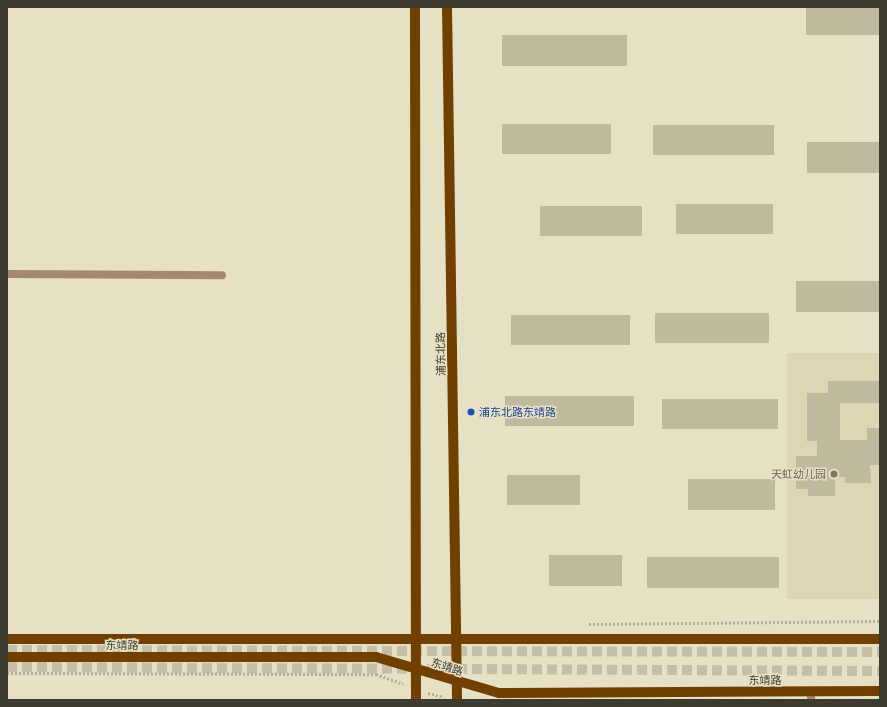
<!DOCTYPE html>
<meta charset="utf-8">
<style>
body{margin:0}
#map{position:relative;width:887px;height:707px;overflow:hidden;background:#e6e0c4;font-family:Helvetica,"Noto Sans SC",sans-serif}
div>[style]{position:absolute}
.built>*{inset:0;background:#ded6b3;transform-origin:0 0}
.building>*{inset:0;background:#bfb99e;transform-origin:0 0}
.primary-tunnel>*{height:10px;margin-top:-5px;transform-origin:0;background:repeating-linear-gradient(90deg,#c4bfa6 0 10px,transparent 0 15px)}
.path>*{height:2.5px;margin-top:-1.25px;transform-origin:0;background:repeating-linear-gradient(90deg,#b1ad96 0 2px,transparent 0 4px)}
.lane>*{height:8px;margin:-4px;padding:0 4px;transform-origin:4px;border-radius:4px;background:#a6886f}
.primary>*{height:10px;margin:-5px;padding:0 5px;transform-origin:5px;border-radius:5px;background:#713f00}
.dots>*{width:11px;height:11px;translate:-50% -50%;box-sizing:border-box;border:2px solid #e6e0c4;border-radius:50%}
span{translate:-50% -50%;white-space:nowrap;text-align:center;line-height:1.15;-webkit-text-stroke:3px #e6e0c4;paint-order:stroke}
.street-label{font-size:11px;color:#3d3b30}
.transit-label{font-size:11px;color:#164399}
.left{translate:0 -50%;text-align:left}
.education-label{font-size:11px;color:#785e54}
.right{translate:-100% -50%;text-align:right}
.frame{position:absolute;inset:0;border:8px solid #3d3b30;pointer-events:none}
</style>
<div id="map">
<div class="built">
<div style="left:787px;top:353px;width:93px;height:246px"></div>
</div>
<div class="building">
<div style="left:806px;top:7px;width:74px;height:28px"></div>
<div style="left:627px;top:35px;width:31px;height:125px;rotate:90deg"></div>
<div style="left:502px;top:124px;width:109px;height:30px"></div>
<div style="left:653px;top:125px;width:121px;height:30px"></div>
<div style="left:807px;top:142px;width:73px;height:31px"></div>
<div style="left:676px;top:204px;width:97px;height:30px"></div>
<div style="left:540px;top:206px;width:102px;height:30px"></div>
<div style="left:880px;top:281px;width:31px;height:84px;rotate:90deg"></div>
<div style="left:655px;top:313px;width:114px;height:30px"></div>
<div style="left:630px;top:315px;width:30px;height:119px;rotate:90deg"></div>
<div style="clip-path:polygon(828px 381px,880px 381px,880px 403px,840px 403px,840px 440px,867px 440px,867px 428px,880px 428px,880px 465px,870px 465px,871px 483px,845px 483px,845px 477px,835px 477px,835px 496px,808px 496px,808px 489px,796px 489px,796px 456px,817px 456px,817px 441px,807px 441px,807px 393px,828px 393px)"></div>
<div style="left:634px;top:396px;width:30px;height:129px;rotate:90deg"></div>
<div style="left:662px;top:399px;width:116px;height:30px"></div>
<div style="left:507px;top:475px;width:73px;height:30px"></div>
<div style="left:775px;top:479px;width:31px;height:87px;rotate:90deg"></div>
<div style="left:549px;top:555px;width:73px;height:31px"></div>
<div style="left:647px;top:557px;width:132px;height:31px"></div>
</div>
<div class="primary-tunnel">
<div style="left:7px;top:650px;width:873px;rotate:0.13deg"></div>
<div style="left:7px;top:667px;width:873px;rotate:0.26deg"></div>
</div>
<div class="path">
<div style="left:589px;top:624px;width:291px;rotate:-0.6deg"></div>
<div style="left:7px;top:673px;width:369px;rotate:0.2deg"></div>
<div style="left:376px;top:674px;width:29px;rotate:20deg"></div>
<div style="left:428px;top:693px;width:16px;rotate:14deg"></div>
</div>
<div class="lane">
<div style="left:7px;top:274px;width:215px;rotate:0.3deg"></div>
<div style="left:811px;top:700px;width:8px;rotate:-90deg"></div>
</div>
<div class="primary">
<div style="left:415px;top:7px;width:693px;rotate:89.92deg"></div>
<div style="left:447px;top:7px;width:693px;rotate:89.17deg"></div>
<div style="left:7px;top:639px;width:873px"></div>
<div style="left:7px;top:657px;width:369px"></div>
<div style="left:376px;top:657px;width:128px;rotate:16.3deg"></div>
<div style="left:499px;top:693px;width:381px;rotate:-0.3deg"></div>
</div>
<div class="dots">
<div style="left:471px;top:412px;background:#1a4fb4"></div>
<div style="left:834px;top:474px;background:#8d6e63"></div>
</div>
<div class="street-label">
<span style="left:441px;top:354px;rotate:-91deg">浦东北路</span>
<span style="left:122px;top:645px">东靖路</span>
<span style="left:447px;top:667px;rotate:18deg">东靖路</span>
<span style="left:765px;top:680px">东靖路</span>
</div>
<div class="transit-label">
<span class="left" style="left:479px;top:412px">浦东北路东靖路</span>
</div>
<div class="education-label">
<span class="right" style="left:826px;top:474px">天虹幼儿园</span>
</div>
<div class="frame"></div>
</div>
